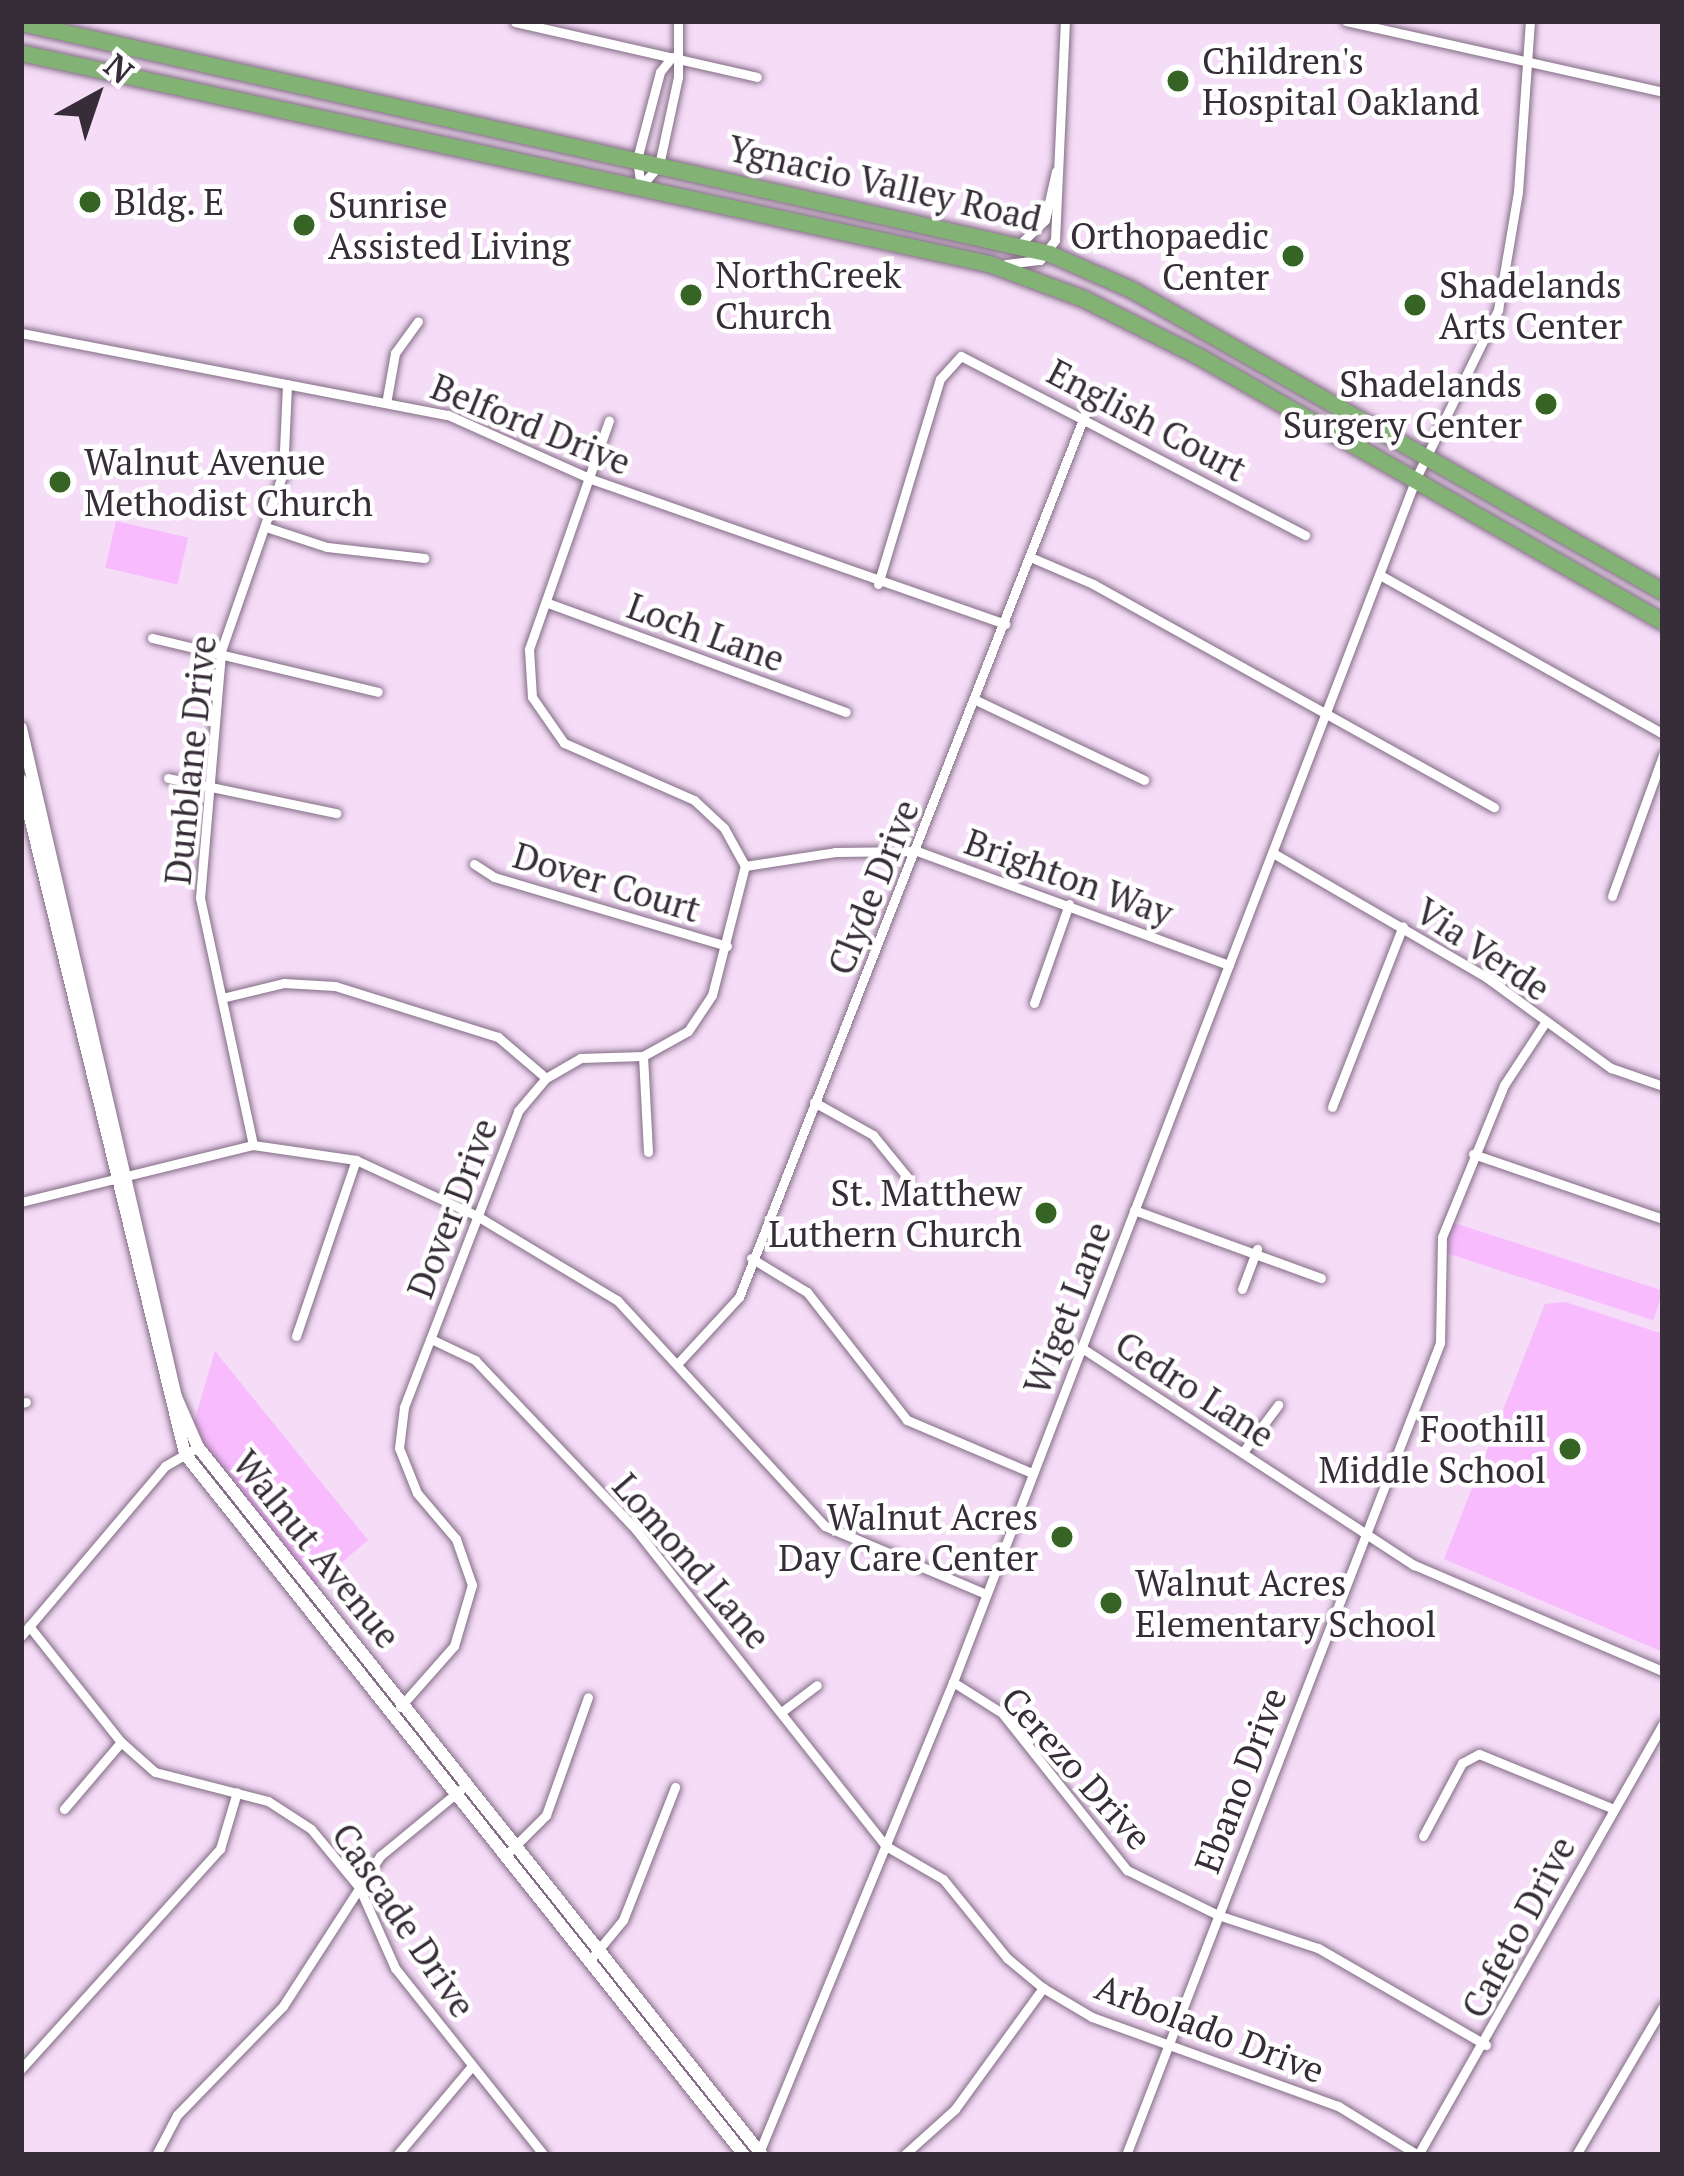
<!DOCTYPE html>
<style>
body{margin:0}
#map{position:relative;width:1684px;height:2176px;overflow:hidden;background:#f5dcf7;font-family:"PT Serif",serif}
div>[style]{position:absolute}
.green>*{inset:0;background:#f7bbfe;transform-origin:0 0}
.roads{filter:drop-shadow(0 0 3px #826c84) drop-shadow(0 0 3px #826c84)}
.street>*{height:9px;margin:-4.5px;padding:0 4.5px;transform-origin:4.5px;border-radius:4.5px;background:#fff}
.secondary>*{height:12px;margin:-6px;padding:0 6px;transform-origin:6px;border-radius:6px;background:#fff}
.highway>*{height:16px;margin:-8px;padding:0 8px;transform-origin:8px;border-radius:8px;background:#83b374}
.dots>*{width:33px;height:33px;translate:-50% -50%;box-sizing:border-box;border:6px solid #fff;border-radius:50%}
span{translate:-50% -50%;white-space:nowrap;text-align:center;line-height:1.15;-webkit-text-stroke:9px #fff;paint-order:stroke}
.poi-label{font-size:36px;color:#372d38}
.left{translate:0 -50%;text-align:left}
.right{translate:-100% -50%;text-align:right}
.street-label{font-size:36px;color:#372d38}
.frame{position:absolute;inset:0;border:24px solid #372d38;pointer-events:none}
.north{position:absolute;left:36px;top:36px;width:120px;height:120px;-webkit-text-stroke:9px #fff;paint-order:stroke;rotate:40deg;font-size:33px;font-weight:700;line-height:48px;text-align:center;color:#372d38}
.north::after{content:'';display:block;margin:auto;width:42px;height:54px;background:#372d38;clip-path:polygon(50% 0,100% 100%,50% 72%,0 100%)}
</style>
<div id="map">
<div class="green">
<div style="left:116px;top:521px;width:74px;height:48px;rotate:13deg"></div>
<div style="left:1448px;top:1221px;width:226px;height:31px;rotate:18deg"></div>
<div style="clip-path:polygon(1565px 1302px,1663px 1334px,1663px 1652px,1444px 1559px,1545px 1304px)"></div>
<div style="clip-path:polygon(215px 1351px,368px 1540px,308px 1591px,192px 1429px)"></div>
</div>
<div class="roads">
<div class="street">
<div style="left:1346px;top:21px;width:325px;rotate:12.6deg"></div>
<div style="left:515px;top:22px;width:248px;rotate:12.8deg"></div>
<div style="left:672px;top:57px;width:19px;rotate:129deg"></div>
<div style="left:660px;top:72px;width:90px;rotate:104.8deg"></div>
<div style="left:637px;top:159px;width:27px;rotate:82deg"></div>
<div style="left:641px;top:186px;width:28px;rotate:-49deg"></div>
<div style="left:659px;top:165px;width:90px;rotate:-77.8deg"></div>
<div style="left:678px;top:77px;width:56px;rotate:-90deg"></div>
<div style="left:1018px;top:246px;width:37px;rotate:-44deg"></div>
<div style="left:1045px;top:220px;width:50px;rotate:-77.3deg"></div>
<div style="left:1006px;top:264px;width:34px;rotate:-7deg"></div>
<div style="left:1040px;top:260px;width:25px;rotate:-53deg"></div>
<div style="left:1055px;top:240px;width:219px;rotate:-87.4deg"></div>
<div style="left:21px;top:333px;width:435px;rotate:10.9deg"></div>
<div style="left:448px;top:415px;width:157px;rotate:24.1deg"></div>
<div style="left:591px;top:479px;width:439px;rotate:19.3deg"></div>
<div style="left:387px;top:398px;width:46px;rotate:-79.9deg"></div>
<div style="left:395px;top:353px;width:39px;rotate:-54deg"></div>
<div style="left:266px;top:527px;width:64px;rotate:18.2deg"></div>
<div style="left:327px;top:547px;width:98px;rotate:6.5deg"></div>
<div style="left:1030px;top:557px;width:69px;rotate:23.2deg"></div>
<div style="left:1093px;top:584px;width:459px;rotate:29.1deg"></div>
<div style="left:1380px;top:575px;width:325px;rotate:29.3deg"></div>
<div style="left:878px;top:584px;width:214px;rotate:-73.2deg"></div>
<div style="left:940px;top:379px;width:31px;rotate:-48deg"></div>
<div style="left:961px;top:356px;width:388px;rotate:27.5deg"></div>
<div style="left:548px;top:603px;width:317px;rotate:20.1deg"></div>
<div style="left:152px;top:638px;width:232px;rotate:13.4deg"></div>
<div style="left:978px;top:701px;width:184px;rotate:25.4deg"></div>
<div style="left:168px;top:778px;width:172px;rotate:11.8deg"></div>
<div style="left:1273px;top:853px;width:246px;rotate:30.2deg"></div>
<div style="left:1486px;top:977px;width:155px;rotate:36.1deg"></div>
<div style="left:1611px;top:1068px;width:55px;rotate:19.1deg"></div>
<div style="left:474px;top:864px;width:24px;rotate:33deg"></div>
<div style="left:494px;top:877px;width:243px;rotate:16.5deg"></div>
<div style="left:745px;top:866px;width:91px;rotate:-8.8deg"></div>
<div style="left:835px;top:852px;width:82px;rotate:-0.7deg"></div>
<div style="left:917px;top:851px;width:332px;rotate:20.1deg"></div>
<div style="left:1612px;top:896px;width:150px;rotate:-70.1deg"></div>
<div style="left:226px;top:997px;width:60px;rotate:-13.6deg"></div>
<div style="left:284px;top:983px;width:51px;rotate:3.4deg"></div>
<div style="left:335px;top:986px;width:171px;rotate:17.4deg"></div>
<div style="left:498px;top:1037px;width:63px;rotate:40.5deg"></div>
<div style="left:1034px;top:1003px;width:105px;rotate:-70.5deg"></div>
<div style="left:643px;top:1056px;width:96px;rotate:87deg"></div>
<div style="left:814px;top:1102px;width:68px;rotate:29.2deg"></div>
<div style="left:873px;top:1135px;width:55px;rotate:50.9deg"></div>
<div style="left:1332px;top:1107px;width:194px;rotate:-68.6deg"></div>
<div style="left:253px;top:1145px;width:253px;rotate:-102.1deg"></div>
<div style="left:200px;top:898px;width:248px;rotate:-85.1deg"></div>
<div style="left:221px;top:651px;width:188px;rotate:-70.8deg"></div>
<div style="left:283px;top:473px;width:89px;rotate:-87.4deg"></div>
<div style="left:1473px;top:1154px;width:201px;rotate:18.9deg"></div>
<div style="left:21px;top:1202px;width:239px;rotate:-13.8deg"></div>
<div style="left:253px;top:1145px;width:104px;rotate:8.3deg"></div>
<div style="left:356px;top:1160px;width:133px;rotate:24.8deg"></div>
<div style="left:477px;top:1216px;width:163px;rotate:31deg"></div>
<div style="left:617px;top:1300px;width:307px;rotate:47.4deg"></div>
<div style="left:825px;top:1526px;width:175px;rotate:22.9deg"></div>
<div style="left:1134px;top:1210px;width:199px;rotate:20deg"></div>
<div style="left:751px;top:1258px;width:66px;rotate:31.3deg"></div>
<div style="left:807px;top:1292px;width:162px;rotate:52deg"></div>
<div style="left:907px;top:1420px;width:136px;rotate:23deg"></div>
<div style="left:1242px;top:1289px;width:43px;rotate:-69.4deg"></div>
<div style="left:296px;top:1336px;width:186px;rotate:-71.2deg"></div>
<div style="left:431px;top:1339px;width:49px;rotate:25.5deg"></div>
<div style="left:475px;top:1360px;width:236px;rotate:46.5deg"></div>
<div style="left:637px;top:1531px;width:402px;rotate:51.7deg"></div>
<div style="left:886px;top:1846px;width:66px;rotate:30.1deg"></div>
<div style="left:943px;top:1879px;width:102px;rotate:51deg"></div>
<div style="left:1007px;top:1958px;width:47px;rotate:39.8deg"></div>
<div style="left:1043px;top:1988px;width:57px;rotate:30.6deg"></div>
<div style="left:1092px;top:2017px;width:262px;rotate:19.9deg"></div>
<div style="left:1338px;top:2106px;width:94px;rotate:31.5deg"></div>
<div style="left:1082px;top:1348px;width:397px;rotate:33.2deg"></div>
<div style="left:1414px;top:1565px;width:271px;rotate:23.1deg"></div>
<div style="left:680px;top:1361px;width:87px;rotate:-47.3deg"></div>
<div style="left:739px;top:1297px;width:948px;rotate:-68.6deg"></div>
<div style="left:21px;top:1403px;width:5px;rotate:-11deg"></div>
<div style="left:1243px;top:1452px;width:59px;rotate:-53.3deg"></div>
<div style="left:29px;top:1626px;width:148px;rotate:51.6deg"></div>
<div style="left:121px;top:1742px;width:45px;rotate:41.4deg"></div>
<div style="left:155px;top:1772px;width:117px;rotate:14.4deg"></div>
<div style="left:268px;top:1801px;width:51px;rotate:33.1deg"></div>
<div style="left:311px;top:1829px;width:75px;rotate:50.4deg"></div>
<div style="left:359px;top:1887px;width:89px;rotate:66deg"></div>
<div style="left:395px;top:1968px;width:239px;rotate:51.5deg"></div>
<div style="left:21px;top:1636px;width:223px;rotate:-49.7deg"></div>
<div style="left:165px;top:1466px;width:38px;rotate:-30deg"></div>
<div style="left:953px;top:1682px;width:58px;rotate:32.3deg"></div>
<div style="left:1002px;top:1713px;width:201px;rotate:51.5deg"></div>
<div style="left:1127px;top:1870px;width:102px;rotate:26.3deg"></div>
<div style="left:1218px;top:1915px;width:105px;rotate:18.3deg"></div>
<div style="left:1318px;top:1948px;width:194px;rotate:30deg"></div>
<div style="left:400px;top:1707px;width:81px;rotate:-48.5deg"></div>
<div style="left:454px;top:1646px;width:64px;rotate:-73.6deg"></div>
<div style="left:472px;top:1585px;width:49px;rotate:-109.2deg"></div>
<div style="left:456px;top:1539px;width:60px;rotate:-130.3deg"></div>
<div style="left:417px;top:1493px;width:48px;rotate:-111.8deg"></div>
<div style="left:399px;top:1448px;width:41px;rotate:-83deg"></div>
<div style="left:404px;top:1407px;width:317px;rotate:-68.9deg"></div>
<div style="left:518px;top:1111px;width:43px;rotate:-49.7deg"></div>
<div style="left:546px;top:1078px;width:39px;rotate:-30deg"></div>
<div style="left:580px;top:1058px;width:63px;rotate:-1.8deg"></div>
<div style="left:643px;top:1056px;width:51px;rotate:-29.1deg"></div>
<div style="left:688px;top:1031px;width:43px;rotate:-56.3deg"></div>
<div style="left:712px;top:995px;width:133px;rotate:-75.7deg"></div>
<div style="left:745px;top:866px;width:43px;rotate:-118.9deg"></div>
<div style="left:724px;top:828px;width:41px;rotate:-137deg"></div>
<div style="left:694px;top:800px;width:142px;rotate:-156.3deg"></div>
<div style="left:564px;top:743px;width:56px;rotate:-124.8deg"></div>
<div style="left:532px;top:697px;width:48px;rotate:-93.6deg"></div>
<div style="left:529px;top:649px;width:242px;rotate:-70.7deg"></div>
<div style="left:784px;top:1710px;width:41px;rotate:-37.1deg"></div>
<div style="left:64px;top:1809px;width:88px;rotate:-49.6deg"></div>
<div style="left:1423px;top:1836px;width:83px;rotate:-61.9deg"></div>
<div style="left:1462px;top:1763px;width:19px;rotate:-28deg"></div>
<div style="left:1479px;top:1754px;width:146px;rotate:22.2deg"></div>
<div style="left:506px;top:1855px;width:57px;rotate:-45deg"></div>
<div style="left:546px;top:1815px;width:125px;rotate:-70.4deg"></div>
<div style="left:590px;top:1960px;width:52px;rotate:-50.5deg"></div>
<div style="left:623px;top:1920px;width:143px;rotate:-68.6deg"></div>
<div style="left:21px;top:2069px;width:297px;rotate:-47.9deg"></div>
<div style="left:220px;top:1849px;width:59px;rotate:-73.4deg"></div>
<div style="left:156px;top:2155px;width:45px;rotate:-62.3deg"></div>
<div style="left:177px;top:2115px;width:152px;rotate:-45.8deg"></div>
<div style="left:283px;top:2006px;width:179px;rotate:-57.1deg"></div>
<div style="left:380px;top:1856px;width:110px;rotate:-39.5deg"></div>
<div style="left:397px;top:2155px;width:116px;rotate:-49.9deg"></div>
<div style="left:758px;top:2155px;width:512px;rotate:-67.6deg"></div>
<div style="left:953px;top:1682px;width:1292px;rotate:-68.96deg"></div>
<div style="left:1417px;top:476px;width:185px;rotate:-64deg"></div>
<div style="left:1498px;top:310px;width:120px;rotate:-80.4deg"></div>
<div style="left:1518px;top:192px;width:171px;rotate:-86deg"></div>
<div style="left:904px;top:2155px;width:69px;rotate:-42deg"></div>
<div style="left:955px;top:2109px;width:150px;rotate:-54deg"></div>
<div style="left:1126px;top:2155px;width:871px;rotate:-68.86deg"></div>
<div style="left:1440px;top:1343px;width:106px;rotate:-88.9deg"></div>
<div style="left:1442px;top:1237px;width:164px;rotate:-67.8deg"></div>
<div style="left:1504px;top:1085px;width:73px;rotate:-56.7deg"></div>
<div style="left:1418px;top:2155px;width:496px;rotate:-60.4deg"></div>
<div style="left:1576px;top:2155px;width:172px;rotate:-59.6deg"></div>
</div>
<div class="secondary">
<div style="left:21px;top:728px;width:687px;rotate:76.96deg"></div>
<div style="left:176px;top:1397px;width:55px;rotate:66.3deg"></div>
<div style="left:198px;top:1447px;width:905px;rotate:51.46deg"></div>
<div style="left:21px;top:780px;width:694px;rotate:76.32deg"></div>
<div style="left:185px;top:1454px;width:897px;rotate:51.43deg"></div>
</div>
<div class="highway">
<div style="left:21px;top:23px;width:1055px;rotate:12.65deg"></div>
<div style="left:1050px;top:254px;width:90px;rotate:23.7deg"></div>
<div style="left:1132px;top:290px;width:611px;rotate:29.63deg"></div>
<div style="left:21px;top:53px;width:991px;rotate:12.3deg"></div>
<div style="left:989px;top:264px;width:101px;rotate:20.2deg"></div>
<div style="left:1084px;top:299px;width:127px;rotate:26.6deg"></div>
<div style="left:1198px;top:356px;width:536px;rotate:29.77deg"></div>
</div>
</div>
<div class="dots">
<div style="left:1178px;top:81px;background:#356424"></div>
<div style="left:90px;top:202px;background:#356424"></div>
<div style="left:304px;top:225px;background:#356424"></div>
<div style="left:1293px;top:256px;background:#356424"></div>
<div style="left:691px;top:295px;background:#356424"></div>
<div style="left:1415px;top:305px;background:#356424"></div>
<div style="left:1546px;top:404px;background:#356424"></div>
<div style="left:60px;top:482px;background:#356424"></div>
<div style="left:1046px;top:1213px;background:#356424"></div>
<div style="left:1570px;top:1449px;background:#356424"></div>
<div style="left:1062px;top:1537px;background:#356424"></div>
<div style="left:1111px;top:1603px;background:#356424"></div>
</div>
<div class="poi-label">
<span class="left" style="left:1202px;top:81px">Children's<br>Hospital Oakland</span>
<span class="left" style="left:114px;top:202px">Bldg. E</span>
<span class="left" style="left:328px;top:225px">Sunrise<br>Assisted Living</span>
<span class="right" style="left:1269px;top:256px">Orthopaedic<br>Center</span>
<span class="left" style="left:715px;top:295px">NorthCreek<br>Church</span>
<span class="left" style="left:1439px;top:305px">Shadelands<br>Arts Center</span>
<span class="right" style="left:1522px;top:404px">Shadelands<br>Surgery Center</span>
<span class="left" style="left:84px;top:482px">Walnut Avenue<br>Methodist Church</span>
<span class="right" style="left:1022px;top:1213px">St. Matthew<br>Luthern Church</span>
<span class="right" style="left:1546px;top:1449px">Foothill<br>Middle School</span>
<span class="right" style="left:1038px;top:1537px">Walnut Acres<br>Day Care Center</span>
<span class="left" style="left:1135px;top:1603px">Walnut Acres<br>Elementary School</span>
</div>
<div class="street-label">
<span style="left:885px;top:183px;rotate:13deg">Ygnacio Valley Road</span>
<span style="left:1147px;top:420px;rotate:28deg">English Court</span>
<span style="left:531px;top:424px;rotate:22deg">Belford Drive</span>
<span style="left:706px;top:632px;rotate:20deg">Loch Lane</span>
<span style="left:190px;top:760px;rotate:-84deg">Dunblane Drive</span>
<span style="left:1069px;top:877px;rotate:20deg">Brighton Way</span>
<span style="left:607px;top:882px;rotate:17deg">Dover Court</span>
<span style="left:873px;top:887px;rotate:-68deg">Clyde Drive</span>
<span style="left:1483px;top:949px;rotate:34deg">Via Verde</span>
<span style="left:452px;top:1208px;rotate:-69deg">Dover Drive</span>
<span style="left:1067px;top:1308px;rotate:-69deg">Wiget Lane</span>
<span style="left:1195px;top:1389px;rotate:33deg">Cedro Lane</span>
<span style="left:317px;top:1549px;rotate:51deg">Walnut Avenue</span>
<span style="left:692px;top:1561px;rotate:49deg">Lomond Lane</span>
<span style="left:1077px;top:1768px;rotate:48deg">Cerezo Drive</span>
<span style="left:1240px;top:1780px;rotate:-69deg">Ebano Drive</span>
<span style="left:404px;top:1920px;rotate:56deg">Cascade Drive</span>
<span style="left:1518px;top:1927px;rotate:-62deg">Cafeto Drive</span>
<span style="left:1210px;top:2028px;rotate:21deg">Arbolado Drive</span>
</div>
<div class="frame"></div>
<div class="north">N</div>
</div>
